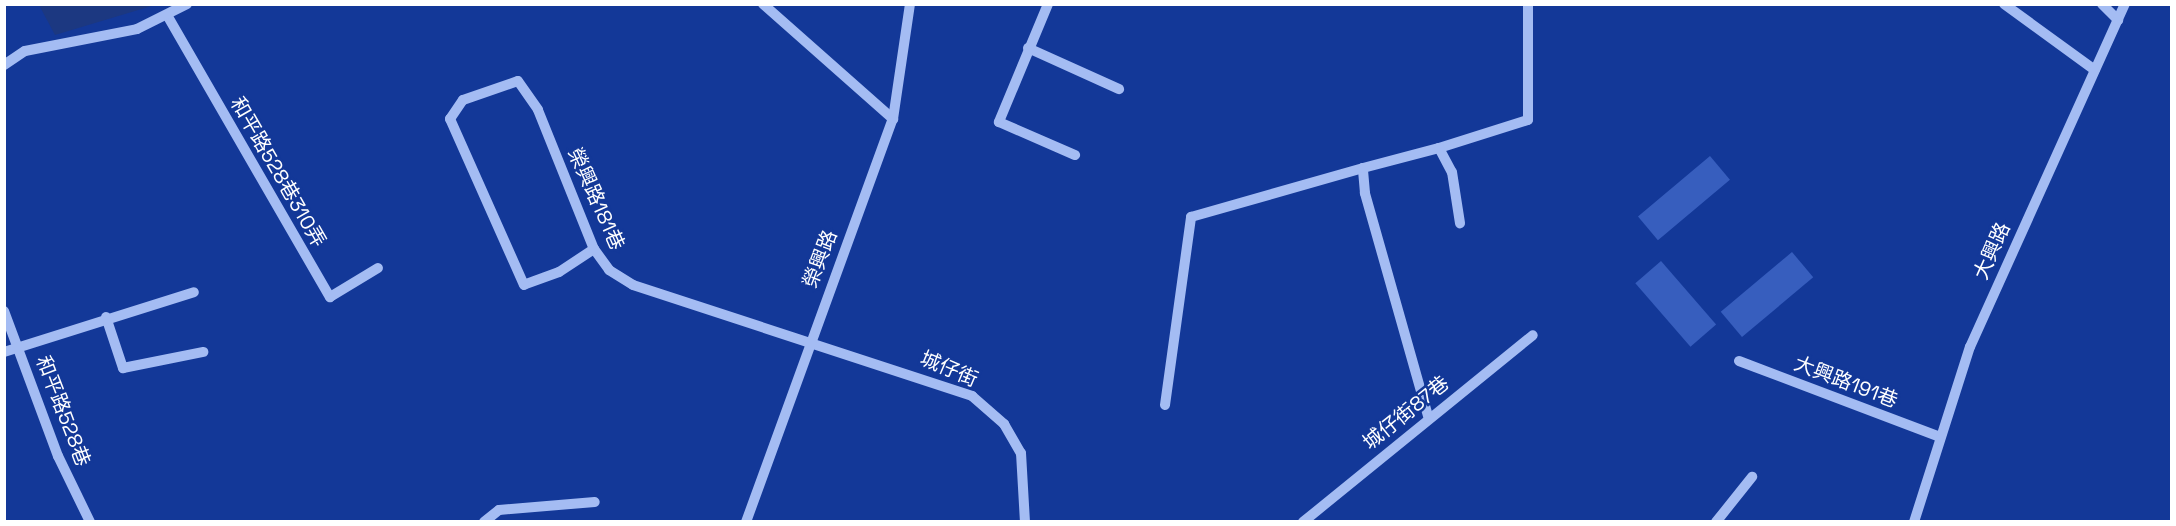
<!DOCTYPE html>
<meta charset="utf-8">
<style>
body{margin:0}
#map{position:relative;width:2176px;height:526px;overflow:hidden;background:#133898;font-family:"Space Grotesk","Noto Sans TC",sans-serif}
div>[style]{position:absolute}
.water>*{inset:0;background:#1c3881}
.building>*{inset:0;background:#375ebe;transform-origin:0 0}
.minor>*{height:10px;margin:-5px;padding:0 5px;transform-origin:5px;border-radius:5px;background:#a4bcf3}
span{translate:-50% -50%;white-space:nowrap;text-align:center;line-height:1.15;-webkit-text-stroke:5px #133898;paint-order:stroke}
.street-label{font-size:20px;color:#fff}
.frame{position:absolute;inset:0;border:6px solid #fff;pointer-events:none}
</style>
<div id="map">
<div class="water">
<div style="clip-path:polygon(39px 5px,155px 5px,55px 35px)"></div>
</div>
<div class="building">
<div style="left:1710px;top:156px;width:31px;height:94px;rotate:50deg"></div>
<div style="left:1792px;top:252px;width:33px;height:93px;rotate:50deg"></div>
<div style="left:1661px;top:261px;width:84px;height:34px;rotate:49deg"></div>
</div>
<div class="minor">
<div style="left:763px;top:4px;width:174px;rotate:41.5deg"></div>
<div style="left:1048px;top:4px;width:128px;rotate:112.6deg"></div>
<div style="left:999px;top:122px;width:83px;rotate:23.5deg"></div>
<div style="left:2004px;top:4px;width:112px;rotate:36deg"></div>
<div style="left:2102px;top:4px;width:23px;rotate:45deg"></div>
<div style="left:167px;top:15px;width:326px;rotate:60deg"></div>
<div style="left:330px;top:297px;width:56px;rotate:-31.1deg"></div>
<div style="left:1028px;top:48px;width:100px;rotate:24.3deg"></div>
<div style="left:4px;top:65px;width:25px;rotate:-34deg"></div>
<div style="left:25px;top:51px;width:114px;rotate:-11.1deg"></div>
<div style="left:137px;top:29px;width:56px;rotate:-26.6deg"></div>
<div style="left:1439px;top:148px;width:93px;rotate:-17.5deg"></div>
<div style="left:1528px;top:120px;width:116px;rotate:-90deg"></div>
<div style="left:594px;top:249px;width:42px;rotate:146.7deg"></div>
<div style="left:559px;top:272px;width:37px;rotate:160deg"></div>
<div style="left:524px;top:285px;width:182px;rotate:-114deg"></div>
<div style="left:450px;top:119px;width:23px;rotate:-56deg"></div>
<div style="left:463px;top:100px;width:58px;rotate:-19.1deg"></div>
<div style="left:518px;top:81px;width:35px;rotate:55deg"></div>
<div style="left:538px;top:110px;width:150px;rotate:68.1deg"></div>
<div style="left:594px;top:249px;width:26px;rotate:54deg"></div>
<div style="left:609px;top:270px;width:28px;rotate:32deg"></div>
<div style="left:633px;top:285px;width:357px;rotate:18.1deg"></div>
<div style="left:972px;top:396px;width:43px;rotate:41.2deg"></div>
<div style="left:1004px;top:424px;width:34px;rotate:60deg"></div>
<div style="left:1021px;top:453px;width:69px;rotate:86.7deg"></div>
<div style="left:4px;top:311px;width:155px;rotate:69.6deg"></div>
<div style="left:58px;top:456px;width:73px;rotate:64.1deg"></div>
<div style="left:106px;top:317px;width:54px;rotate:71.6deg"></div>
<div style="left:123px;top:368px;width:82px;rotate:-11.3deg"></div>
<div style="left:4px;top:352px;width:199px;rotate:-17.5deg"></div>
<div style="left:1739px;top:361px;width:215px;rotate:20.7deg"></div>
<div style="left:1165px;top:405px;width:190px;rotate:-82.1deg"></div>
<div style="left:1191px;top:217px;width:179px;rotate:-15.9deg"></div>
<div style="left:1428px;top:416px;width:232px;rotate:-105.8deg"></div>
<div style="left:1365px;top:193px;width:25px;rotate:-95deg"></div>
<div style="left:1363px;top:168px;width:79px;rotate:-14.7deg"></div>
<div style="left:1439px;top:148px;width:27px;rotate:62deg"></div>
<div style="left:1452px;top:172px;width:52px;rotate:81.1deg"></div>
<div style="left:499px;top:510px;width:96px;rotate:-4.8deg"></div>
<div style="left:484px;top:522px;width:19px;rotate:-39deg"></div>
<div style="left:746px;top:522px;width:429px;rotate:-70deg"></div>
<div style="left:893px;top:119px;width:116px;rotate:-81.6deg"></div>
<div style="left:1303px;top:522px;width:296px;rotate:-39.1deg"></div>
<div style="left:1716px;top:522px;width:58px;rotate:-51.3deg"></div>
<div style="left:1914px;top:522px;width:184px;rotate:-72.3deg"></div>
<div style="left:1970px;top:347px;width:376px;rotate:-65.7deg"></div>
</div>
<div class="street-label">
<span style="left:278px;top:172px;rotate:60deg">和平路528巷310弄</span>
<span style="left:596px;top:199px;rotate:66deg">榮興路181巷</span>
<span style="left:1992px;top:251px;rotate:-66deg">大興路</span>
<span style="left:820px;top:259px;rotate:-69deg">榮興路</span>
<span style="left:949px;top:369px;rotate:23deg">城仔街</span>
<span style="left:1846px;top:382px;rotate:21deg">大興路191巷</span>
<span style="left:63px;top:411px;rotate:69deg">和平路528巷</span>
<span style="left:1406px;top:413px;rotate:-39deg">城仔街87巷</span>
</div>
<div class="frame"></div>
</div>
